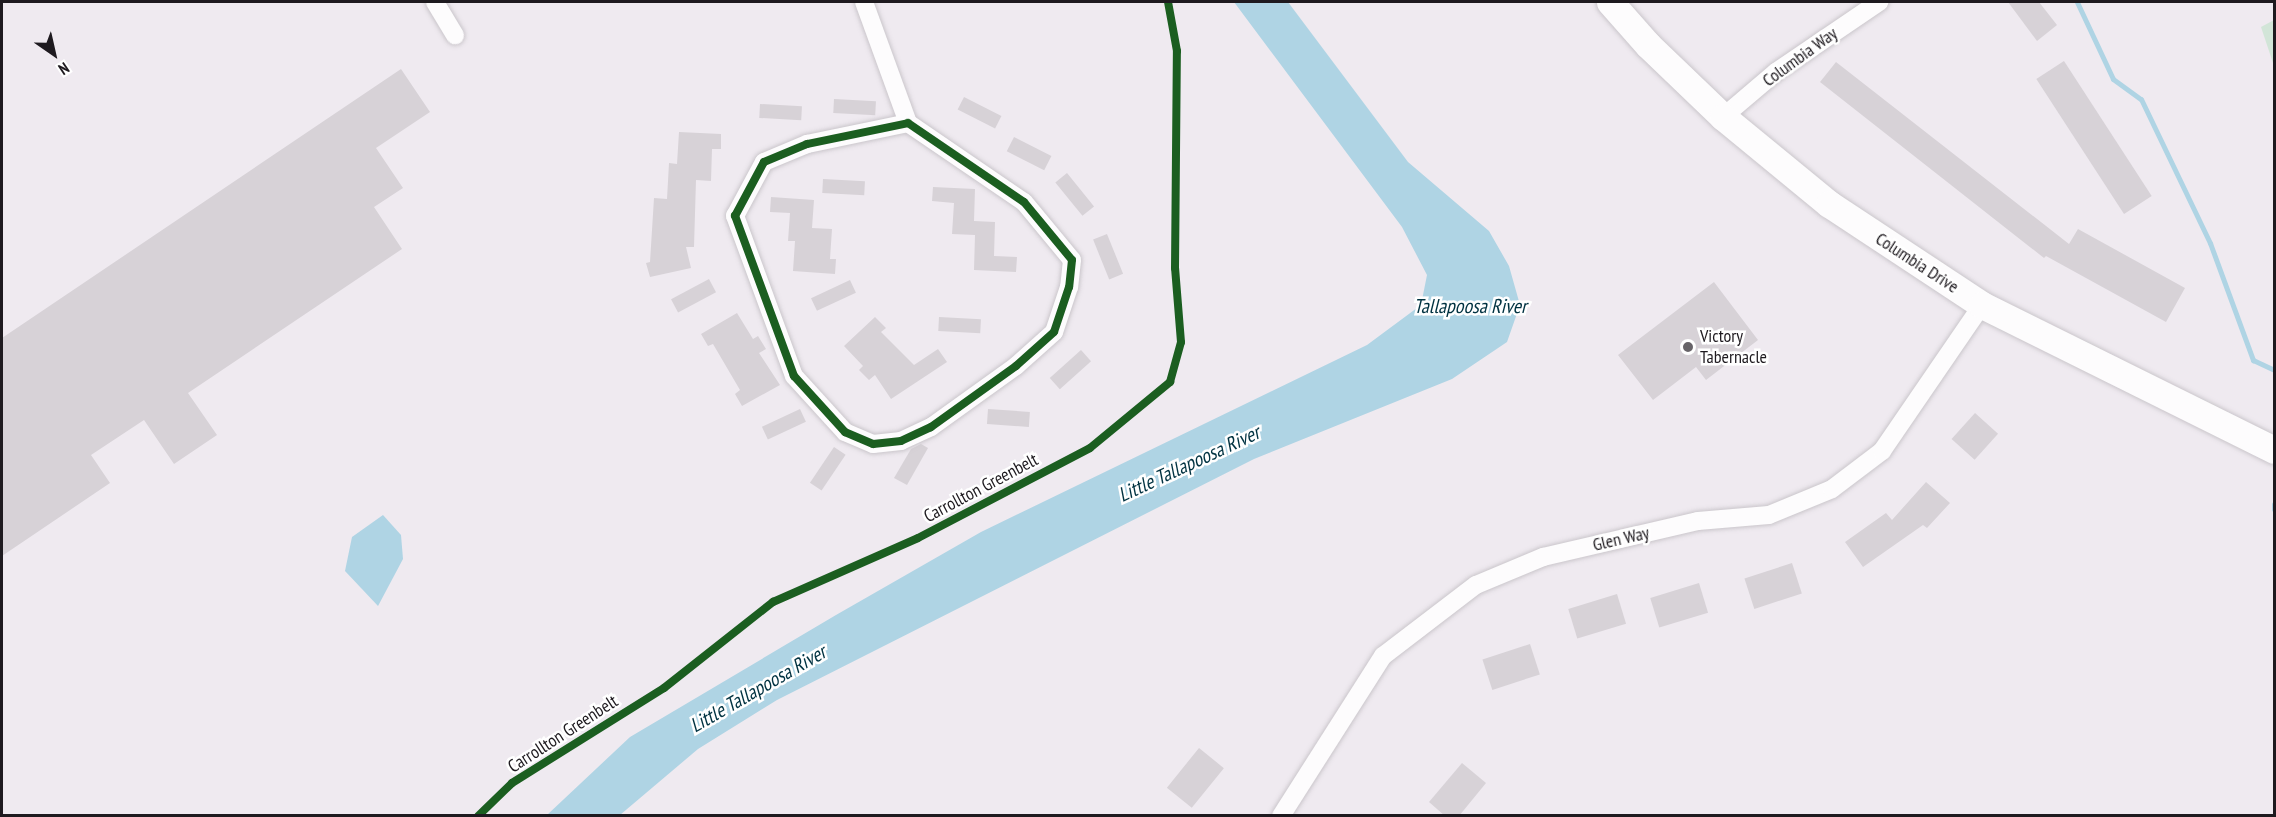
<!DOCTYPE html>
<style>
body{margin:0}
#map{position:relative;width:2276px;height:817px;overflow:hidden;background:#efeaf0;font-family:"PT Sans Narrow",sans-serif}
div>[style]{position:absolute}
.green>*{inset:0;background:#d2e5d8}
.water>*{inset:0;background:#afd4e4}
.stream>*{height:5px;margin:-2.5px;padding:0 2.5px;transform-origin:2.5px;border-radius:2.5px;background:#afd4e4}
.building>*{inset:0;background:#d7d2d7;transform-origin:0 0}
.roads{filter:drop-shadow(0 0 2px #cac6cb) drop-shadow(0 0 2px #cac6cb)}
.street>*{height:18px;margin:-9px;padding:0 9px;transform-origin:9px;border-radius:9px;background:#fdfcfd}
.secondary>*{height:27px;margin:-13.5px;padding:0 13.5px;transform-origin:13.5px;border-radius:13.5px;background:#fdfcfd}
.cycleway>*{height:8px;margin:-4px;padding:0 4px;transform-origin:4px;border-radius:4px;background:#1b5e20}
.dots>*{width:16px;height:16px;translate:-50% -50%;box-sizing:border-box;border:3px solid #fff;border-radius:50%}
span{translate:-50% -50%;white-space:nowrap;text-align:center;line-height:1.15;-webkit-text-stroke:5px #fff;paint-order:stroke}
.street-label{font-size:18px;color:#1e1a1f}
.poi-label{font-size:18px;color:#1e1a1f}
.left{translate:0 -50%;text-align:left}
.water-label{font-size:20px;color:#003241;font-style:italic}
.frame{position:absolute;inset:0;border:3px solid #1e1a1f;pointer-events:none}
.north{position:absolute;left:24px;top:24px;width:60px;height:60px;-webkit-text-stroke:4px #fff;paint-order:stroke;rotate:146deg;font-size:16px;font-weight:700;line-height:24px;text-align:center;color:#1e1a1f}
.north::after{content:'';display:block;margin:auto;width:21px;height:27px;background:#1e1a1f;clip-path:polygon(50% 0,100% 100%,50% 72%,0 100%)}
</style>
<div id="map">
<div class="green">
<div style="clip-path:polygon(2274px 20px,2274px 66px,2261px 27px)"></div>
</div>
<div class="water">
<div style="clip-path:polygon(1234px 2px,1288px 2px,1408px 162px,1489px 231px,1509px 266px,1520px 305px,1507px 342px,1452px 379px,1254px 459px,777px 700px,698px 749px,620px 815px,547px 815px,630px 737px,836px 615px,981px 532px,1367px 345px,1421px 305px,1427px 275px,1402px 227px)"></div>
<div style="clip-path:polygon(383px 515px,401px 535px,403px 559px,378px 606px,345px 571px,352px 537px)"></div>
</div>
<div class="stream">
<div style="left:2077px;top:2px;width:85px;rotate:64.9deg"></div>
<div style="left:2113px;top:79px;width:34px;rotate:36deg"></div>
<div style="left:2141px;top:99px;width:160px;rotate:64.4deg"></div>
<div style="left:2210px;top:243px;width:125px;rotate:69.8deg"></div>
<div style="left:2253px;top:360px;width:23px;rotate:25deg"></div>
<div style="left:2274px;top:504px;width:5px;rotate:90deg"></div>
</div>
<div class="building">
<div style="clip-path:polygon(2008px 2px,2039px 2px,2057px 25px,2037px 41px)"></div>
<div style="left:2064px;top:61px;width:161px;height:33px;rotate:57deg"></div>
<div style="clip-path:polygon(1836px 62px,2069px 244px,2078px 229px,2185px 288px,2166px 322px,2046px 256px,2044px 258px,1820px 82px)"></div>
<div style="clip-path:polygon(401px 69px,430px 112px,376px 148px,403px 188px,374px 207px,402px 249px,188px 393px,217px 435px,174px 464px,144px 420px,91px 455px,110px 483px,2px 556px,2px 338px)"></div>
<div style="left:964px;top:97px;width:42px;height:14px;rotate:27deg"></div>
<div style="left:834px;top:99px;width:42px;height:14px;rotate:3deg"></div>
<div style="left:760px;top:104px;width:42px;height:14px;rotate:3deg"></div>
<div style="clip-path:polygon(679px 132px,721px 134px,721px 149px,712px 149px,711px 181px,696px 180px,694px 247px,686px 247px,691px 268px,650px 277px,646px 263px,650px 262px,654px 198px,667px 199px,669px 163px,677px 164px)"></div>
<div style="left:1014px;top:137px;width:42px;height:16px;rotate:27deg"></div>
<div style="left:1067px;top:173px;width:43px;height:15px;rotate:51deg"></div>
<div style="left:823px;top:179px;width:42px;height:14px;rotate:3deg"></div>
<div style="clip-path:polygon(933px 187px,975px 189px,974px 221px,995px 222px,994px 256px,1017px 257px,1016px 272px,974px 270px,975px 235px,952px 234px,954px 203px,932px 201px)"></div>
<div style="clip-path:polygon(771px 197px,814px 200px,812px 228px,832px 229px,830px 259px,836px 259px,835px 274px,793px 271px,795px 241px,788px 241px,790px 213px,770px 212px)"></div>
<div style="left:1107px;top:234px;width:43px;height:15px;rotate:68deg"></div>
<div style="left:709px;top:279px;width:15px;height:43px;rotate:62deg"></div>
<div style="left:850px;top:280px;width:14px;height:43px;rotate:65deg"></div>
<div style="clip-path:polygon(1714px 282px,1758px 340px,1706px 380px,1696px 367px,1653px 400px,1618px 355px)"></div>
<div style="clip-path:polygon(737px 313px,753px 339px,758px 336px,766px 349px,759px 353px,780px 385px,742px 406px,735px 394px,740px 390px,713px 344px,708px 346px,701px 334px)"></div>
<div style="clip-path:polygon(875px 317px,886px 328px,881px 332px,914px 365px,938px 349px,947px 362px,891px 399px,875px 375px,869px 380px,859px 370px,863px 366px,844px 346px)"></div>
<div style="left:939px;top:317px;width:42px;height:14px;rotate:3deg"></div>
<div style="left:1081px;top:350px;width:15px;height:42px;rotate:48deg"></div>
<div style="left:800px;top:409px;width:14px;height:42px;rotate:65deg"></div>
<div style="left:988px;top:409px;width:42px;height:15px;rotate:4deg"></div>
<div style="left:1975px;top:413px;width:31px;height:35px;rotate:42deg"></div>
<div style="clip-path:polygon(921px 444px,928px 448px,907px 485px,894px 478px,911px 449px)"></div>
<div style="left:834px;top:447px;width:14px;height:43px;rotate:34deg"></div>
<div style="clip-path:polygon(1926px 482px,1950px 503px,1927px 528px,1923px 525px,1863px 567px,1845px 542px,1886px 513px,1892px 520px)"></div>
<div style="left:1792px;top:563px;width:32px;height:50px;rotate:72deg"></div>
<div style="left:1699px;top:583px;width:31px;height:51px;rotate:73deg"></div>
<div style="left:1617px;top:594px;width:31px;height:51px;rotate:73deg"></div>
<div style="left:1530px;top:644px;width:32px;height:50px;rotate:72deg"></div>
<div style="left:1199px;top:748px;width:32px;height:51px;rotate:39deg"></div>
<div style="clip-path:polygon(1462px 763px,1486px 783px,1459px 816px,1445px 816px,1429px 802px)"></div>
</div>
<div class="roads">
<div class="street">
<div style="left:435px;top:2px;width:39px;rotate:59deg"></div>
<div style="left:864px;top:2px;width:129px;rotate:70deg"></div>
<div style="left:1723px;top:117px;width:70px;rotate:-40.3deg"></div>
<div style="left:1776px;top:72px;width:125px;rotate:-34.2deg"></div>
<div style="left:908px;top:123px;width:140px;rotate:34.3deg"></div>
<div style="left:1024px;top:202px;width:75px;rotate:50.4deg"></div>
<div style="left:1072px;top:260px;width:27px;rotate:96deg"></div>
<div style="left:1069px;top:287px;width:47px;rotate:108.4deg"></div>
<div style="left:1054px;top:332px;width:51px;rotate:138.2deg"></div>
<div style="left:1016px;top:366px;width:105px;rotate:144.3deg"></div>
<div style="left:931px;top:427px;width:33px;rotate:155deg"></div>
<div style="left:901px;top:441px;width:28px;rotate:174deg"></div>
<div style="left:873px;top:444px;width:30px;rotate:-157deg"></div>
<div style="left:845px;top:432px;width:76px;rotate:-132.3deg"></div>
<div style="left:794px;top:376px;width:171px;rotate:-110.2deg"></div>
<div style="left:735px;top:216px;width:61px;rotate:-61.8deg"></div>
<div style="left:764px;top:162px;width:47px;rotate:-22.7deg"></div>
<div style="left:807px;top:144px;width:103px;rotate:-11.7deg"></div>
<div style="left:1281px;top:816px;width:190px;rotate:-57.5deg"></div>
<div style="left:1383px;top:656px;width:117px;rotate:-37.4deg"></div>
<div style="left:1476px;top:585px;width:73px;rotate:-22.7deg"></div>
<div style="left:1543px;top:557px;width:159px;rotate:-13.1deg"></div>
<div style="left:1698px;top:521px;width:71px;rotate:-4.8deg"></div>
<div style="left:1769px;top:515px;width:68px;rotate:-22.4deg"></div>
<div style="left:1832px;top:489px;width:63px;rotate:-37.2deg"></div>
<div style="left:1882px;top:451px;width:177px;rotate:-55.6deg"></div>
</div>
<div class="secondary">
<div style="left:1610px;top:2px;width:57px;rotate:48.5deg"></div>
<div style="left:1648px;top:45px;width:104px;rotate:43.8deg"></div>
<div style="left:1723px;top:117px;width:137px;rotate:39.4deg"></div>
<div style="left:1829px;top:204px;width:183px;rotate:33.4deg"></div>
<div style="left:1982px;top:305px;width:326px;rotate:26.4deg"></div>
</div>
</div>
<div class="cycleway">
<div style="left:908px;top:123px;width:140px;rotate:34.3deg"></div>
<div style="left:1024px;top:202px;width:75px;rotate:50.4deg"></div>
<div style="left:1072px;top:260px;width:27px;rotate:96deg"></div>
<div style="left:1069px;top:287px;width:47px;rotate:108.4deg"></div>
<div style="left:1054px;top:332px;width:51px;rotate:138.2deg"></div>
<div style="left:1016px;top:366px;width:105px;rotate:144.3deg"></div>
<div style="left:931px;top:427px;width:33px;rotate:155deg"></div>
<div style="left:901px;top:441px;width:28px;rotate:174deg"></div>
<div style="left:873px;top:444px;width:30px;rotate:-157deg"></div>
<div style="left:845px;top:432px;width:76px;rotate:-132.3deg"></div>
<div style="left:794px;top:376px;width:171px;rotate:-110.2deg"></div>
<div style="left:735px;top:216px;width:61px;rotate:-61.8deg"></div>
<div style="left:764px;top:162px;width:47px;rotate:-22.7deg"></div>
<div style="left:807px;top:144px;width:103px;rotate:-11.7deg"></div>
<div style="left:478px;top:816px;width:47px;rotate:-44.1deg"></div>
<div style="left:512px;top:783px;width:179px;rotate:-32deg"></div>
<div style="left:664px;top:688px;width:139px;rotate:-38.3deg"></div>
<div style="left:773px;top:602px;width:158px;rotate:-23.8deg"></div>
<div style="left:918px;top:538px;width:194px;rotate:-27.6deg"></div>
<div style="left:1090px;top:448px;width:104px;rotate:-39.5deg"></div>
<div style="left:1170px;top:382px;width:41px;rotate:-74.6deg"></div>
<div style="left:1181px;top:342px;width:74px;rotate:-94.6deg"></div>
<div style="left:1175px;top:268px;width:217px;rotate:-89.5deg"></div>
<div style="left:1177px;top:51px;width:50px;rotate:-100.4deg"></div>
</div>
<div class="dots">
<div style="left:1688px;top:347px;background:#676368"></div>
</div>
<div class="street-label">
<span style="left:1800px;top:57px;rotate:-36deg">Columbia Way</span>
<span style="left:1917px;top:263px;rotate:33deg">Columbia Drive</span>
<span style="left:981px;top:488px;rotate:-28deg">Carrollton Greenbelt</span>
<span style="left:1621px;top:539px;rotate:-13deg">Glen Way</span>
<span style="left:563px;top:734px;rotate:-33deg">Carrollton Greenbelt</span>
</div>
<div class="poi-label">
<span class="left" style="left:1700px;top:347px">Victory<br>Tabernacle</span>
</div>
<div class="water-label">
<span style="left:1470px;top:306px">Tallapoosa River</span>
<span style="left:1189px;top:464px;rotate:-25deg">Little Tallapoosa River</span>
<span style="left:758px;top:689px;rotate:-30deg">Little Tallapoosa River</span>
</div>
<div class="frame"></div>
<div class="north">N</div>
</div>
